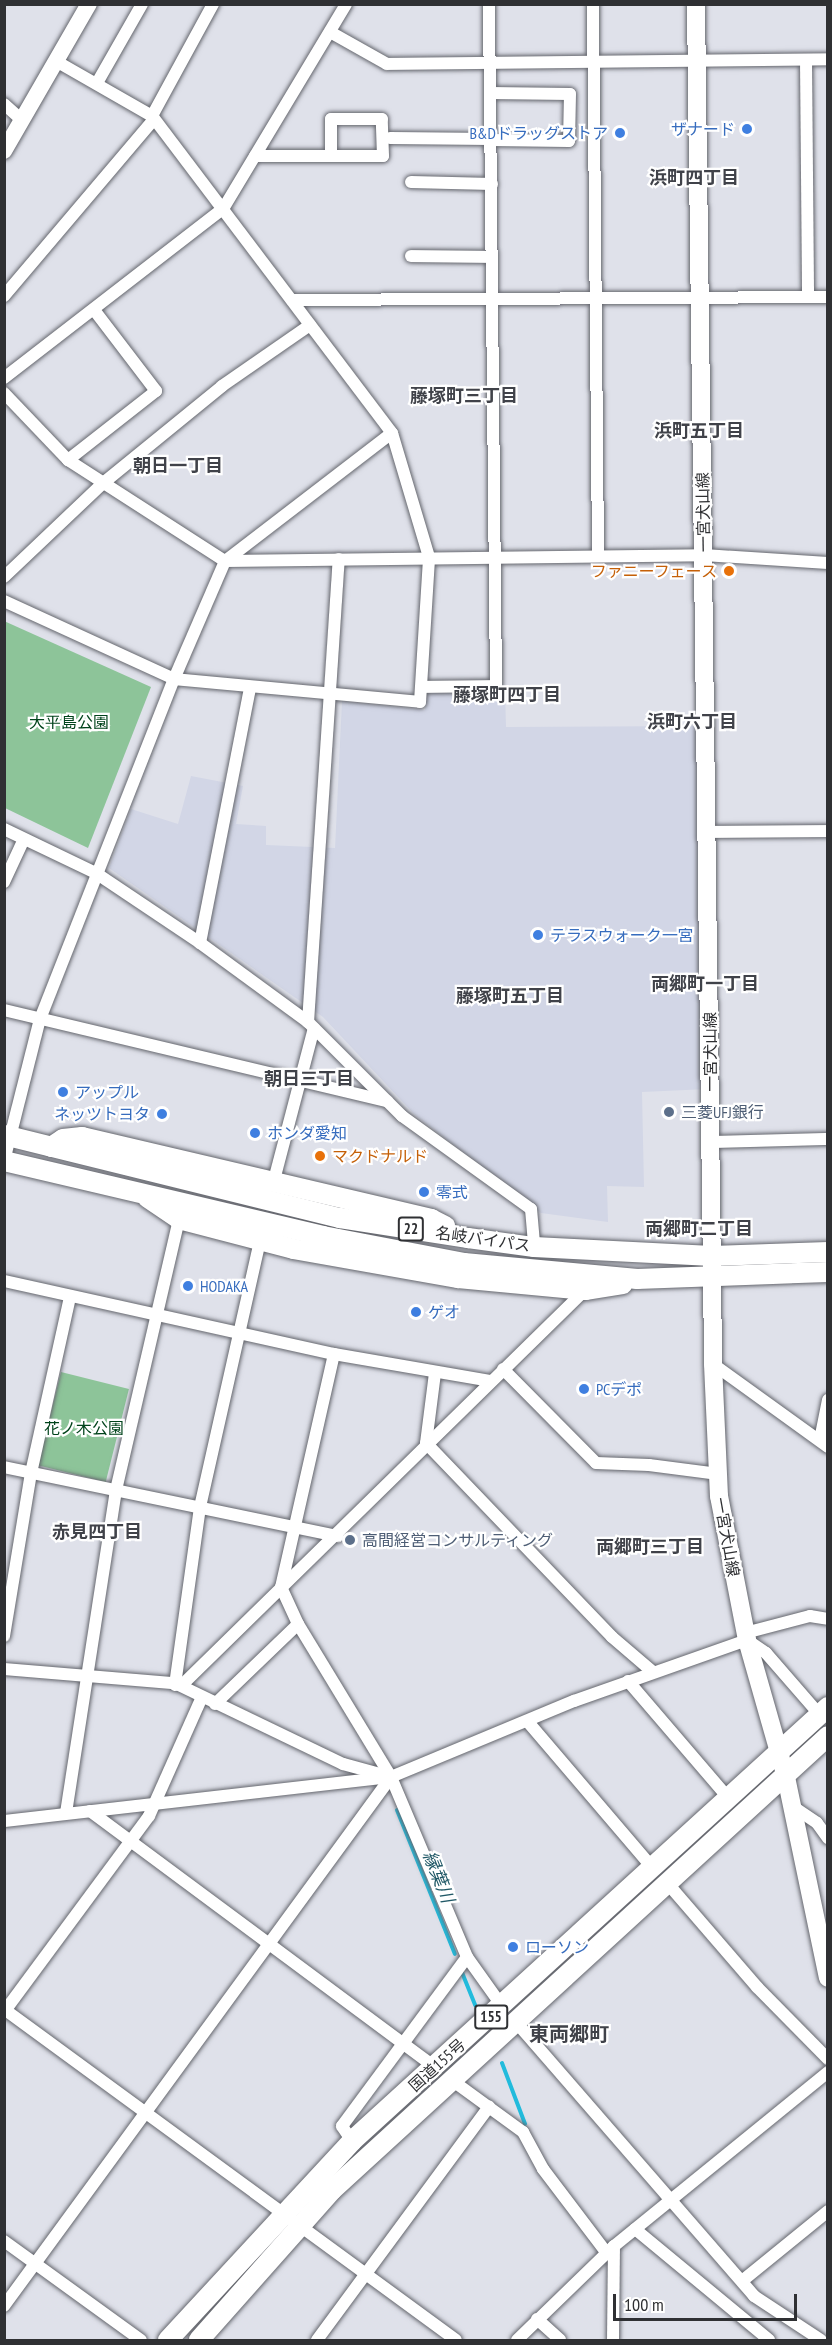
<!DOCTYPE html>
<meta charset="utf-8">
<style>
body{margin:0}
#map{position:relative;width:832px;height:2345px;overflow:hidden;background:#dfe1ea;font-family:"PT Sans Narrow","Noto Sans JP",sans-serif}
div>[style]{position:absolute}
.built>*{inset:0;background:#d2d6e6}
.green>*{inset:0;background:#8dc499;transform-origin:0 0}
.stream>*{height:4px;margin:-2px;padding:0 2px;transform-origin:2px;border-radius:2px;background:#22bbdc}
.roads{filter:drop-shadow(0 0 2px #64666d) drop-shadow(0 0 2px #64666d)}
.minor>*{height:12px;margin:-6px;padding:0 6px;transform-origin:6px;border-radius:6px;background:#fff}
.secondary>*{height:16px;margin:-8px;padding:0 8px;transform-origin:8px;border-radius:8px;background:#fff}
.primary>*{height:18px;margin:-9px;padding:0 9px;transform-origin:9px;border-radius:9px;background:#fff}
.trunk>*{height:20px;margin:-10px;padding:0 10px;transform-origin:10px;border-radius:10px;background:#fff}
.dots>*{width:16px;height:16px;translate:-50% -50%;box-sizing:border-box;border:3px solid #fff;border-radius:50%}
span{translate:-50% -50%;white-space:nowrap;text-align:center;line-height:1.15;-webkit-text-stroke:4.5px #fff;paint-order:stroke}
.shield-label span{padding:2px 4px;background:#fff;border:2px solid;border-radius:4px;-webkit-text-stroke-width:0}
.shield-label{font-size:15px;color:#2f3033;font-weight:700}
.shop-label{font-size:16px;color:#366cbe}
.right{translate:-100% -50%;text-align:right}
.left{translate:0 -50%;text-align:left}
.street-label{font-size:16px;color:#2f3033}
.food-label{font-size:16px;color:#c56008}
.park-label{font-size:16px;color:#00431b}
.service-label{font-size:16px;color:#4e5e75}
.neighbourhood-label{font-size:18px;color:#404249;font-weight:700}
.water-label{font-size:18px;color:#205866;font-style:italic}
.quarter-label{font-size:20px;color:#404249;font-weight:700}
.frame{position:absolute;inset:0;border:6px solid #2f3033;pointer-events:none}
.scale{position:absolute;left:613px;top:2294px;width:184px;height:27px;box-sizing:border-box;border:3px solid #2f3033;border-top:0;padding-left:8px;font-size:18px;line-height:21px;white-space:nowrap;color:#2f3033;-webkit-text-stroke:4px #fff;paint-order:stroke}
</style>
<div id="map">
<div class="built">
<div style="clip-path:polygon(505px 691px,506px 727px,699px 726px,708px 1089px,642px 1092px,644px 1187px,607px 1186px,608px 1222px,541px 1213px,414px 1114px,323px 1017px,109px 868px,131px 809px,178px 824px,191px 776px,243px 786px,236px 824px,266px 826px,266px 845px,335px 848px,342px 701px,425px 710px,426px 692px)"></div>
</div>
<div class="green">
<div style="clip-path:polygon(4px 621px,151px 687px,88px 848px,5px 808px)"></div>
<div style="left:61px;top:1372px;width:70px;height:96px;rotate:14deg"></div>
</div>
<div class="stream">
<div style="left:397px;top:1810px;width:155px;rotate:68.1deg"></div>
<div style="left:461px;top:1970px;width:38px;rotate:68deg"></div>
<div style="left:502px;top:2063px;width:65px;rotate:69.3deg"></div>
</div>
<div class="roads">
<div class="minor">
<div style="left:593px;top:4px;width:551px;rotate:89.48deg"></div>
<div style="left:330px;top:32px;width:65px;rotate:29.3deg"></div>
<div style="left:387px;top:64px;width:441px;rotate:-0.6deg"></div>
<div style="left:806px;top:60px;width:237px;rotate:89.5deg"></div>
<div style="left:97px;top:83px;width:91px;rotate:-60.3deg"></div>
<div style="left:490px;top:93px;width:80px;rotate:0.7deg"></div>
<div style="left:570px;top:94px;width:47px;rotate:91.2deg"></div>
<div style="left:569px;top:141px;width:78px;rotate:-179.3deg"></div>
<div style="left:4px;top:104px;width:25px;rotate:42deg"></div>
<div style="left:152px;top:116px;width:128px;rotate:-61.4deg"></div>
<div style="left:390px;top:138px;width:101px;rotate:0.6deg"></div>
<div style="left:255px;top:156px;width:128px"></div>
<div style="left:383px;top:156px;width:37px;rotate:-92deg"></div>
<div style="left:382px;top:119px;width:51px;rotate:180deg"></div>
<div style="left:331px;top:119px;width:37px;rotate:90deg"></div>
<div style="left:411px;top:182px;width:81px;rotate:1.4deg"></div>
<div style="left:411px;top:256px;width:81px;rotate:0.7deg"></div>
<div style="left:4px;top:296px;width:232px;rotate:-49.7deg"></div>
<div style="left:292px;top:300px;width:536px;rotate:-0.32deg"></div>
<div style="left:4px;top:378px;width:277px;rotate:-37.7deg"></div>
<div style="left:223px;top:209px;width:239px;rotate:-59deg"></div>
<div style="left:4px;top:393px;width:93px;rotate:46.3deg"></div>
<div style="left:68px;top:460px;width:187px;rotate:32.8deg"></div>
<div style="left:225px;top:561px;width:479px;rotate:-0.7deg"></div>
<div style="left:704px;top:555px;width:124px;rotate:3.7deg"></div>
<div style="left:68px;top:460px;width:112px;rotate:-38.1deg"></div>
<div style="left:156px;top:391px;width:102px;rotate:-127.4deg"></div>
<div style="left:4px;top:577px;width:135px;rotate:-43.5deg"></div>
<div style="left:102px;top:484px;width:155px;rotate:-39.2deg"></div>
<div style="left:222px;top:386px;width:107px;rotate:-34.7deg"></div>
<div style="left:4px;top:601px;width:187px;rotate:24.6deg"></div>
<div style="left:174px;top:679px;width:247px;rotate:5.3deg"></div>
<div style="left:420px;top:702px;width:145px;rotate:-86.4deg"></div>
<div style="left:429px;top:557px;width:129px;rotate:-106.6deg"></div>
<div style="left:392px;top:433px;width:398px;rotate:-127.1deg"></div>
<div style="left:152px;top:116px;width:111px;rotate:-150.2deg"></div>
<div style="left:422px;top:687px;width:74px;rotate:-0.8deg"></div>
<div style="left:496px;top:686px;width:682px;rotate:-90.59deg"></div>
<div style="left:4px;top:829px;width:102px;rotate:25.6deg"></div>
<div style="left:96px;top:873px;width:125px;rotate:33.9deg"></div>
<div style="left:200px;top:943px;width:134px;rotate:36.2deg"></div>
<div style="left:308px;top:1022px;width:133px;rotate:45deg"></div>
<div style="left:402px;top:1116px;width:159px;rotate:35.8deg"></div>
<div style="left:531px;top:1209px;width:38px;rotate:85deg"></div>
<div style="left:707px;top:832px;width:121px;rotate:-0.5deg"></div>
<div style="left:4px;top:882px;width:47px;rotate:-65.1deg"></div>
<div style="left:200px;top:943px;width:261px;rotate:-78.9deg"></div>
<div style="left:4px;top:1010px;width:394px;rotate:13.4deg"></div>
<div style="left:308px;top:1022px;width:464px;rotate:-86.2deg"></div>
<div style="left:710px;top:1142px;width:118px;rotate:-1.5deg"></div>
<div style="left:4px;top:1161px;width:146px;rotate:-75.8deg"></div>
<div style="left:40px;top:1019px;width:365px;rotate:-68.5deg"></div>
<div style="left:174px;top:679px;width:129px;rotate:-66.6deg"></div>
<div style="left:225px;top:561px;width:210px;rotate:-37.5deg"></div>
<div style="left:273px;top:1184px;width:161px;rotate:-75.3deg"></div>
<div style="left:4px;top:1281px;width:338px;rotate:12.5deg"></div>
<div style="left:334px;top:1354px;width:158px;rotate:9.8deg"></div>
<div style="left:334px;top:1354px;width:239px;rotate:102.8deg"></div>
<div style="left:281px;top:1587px;width:41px;rotate:65.3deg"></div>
<div style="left:298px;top:1624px;width:179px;rotate:58.7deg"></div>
<div style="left:391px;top:1777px;width:195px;rotate:67.1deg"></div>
<div style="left:467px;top:1957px;width:60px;rotate:54.5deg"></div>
<div style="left:713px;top:1364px;width:142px;rotate:35.8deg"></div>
<div style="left:503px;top:1369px;width:132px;rotate:45.3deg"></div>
<div style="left:596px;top:1463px;width:53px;rotate:2.2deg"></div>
<div style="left:649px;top:1465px;width:70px;rotate:7.4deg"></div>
<div style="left:435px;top:1373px;width:71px;rotate:97.3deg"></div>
<div style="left:426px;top:1443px;width:269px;rotate:46.2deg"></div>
<div style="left:612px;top:1637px;width:54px;rotate:40.5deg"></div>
<div style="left:820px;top:1440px;width:41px;rotate:-78.7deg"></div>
<div style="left:4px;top:1467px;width:341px;rotate:11.7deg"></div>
<div style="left:745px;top:1633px;width:67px;rotate:-14.7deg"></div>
<div style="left:810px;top:1616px;width:18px;rotate:9deg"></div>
<div style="left:4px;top:1636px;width:165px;rotate:-80.6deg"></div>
<div style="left:31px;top:1473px;width:180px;rotate:-77.5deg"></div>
<div style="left:4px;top:1669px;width:180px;rotate:4.8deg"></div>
<div style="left:183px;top:1684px;width:563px;rotate:-44.42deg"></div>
<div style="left:628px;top:1681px;width:157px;rotate:49.4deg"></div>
<div style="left:175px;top:1685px;width:180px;rotate:-82deg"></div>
<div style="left:200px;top:1507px;width:274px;rotate:-77.3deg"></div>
<div style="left:215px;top:1704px;width:115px;rotate:-43.9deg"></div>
<div style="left:528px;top:1722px;width:191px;rotate:49.5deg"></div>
<div style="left:792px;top:1806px;width:30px;rotate:34deg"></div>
<div style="left:817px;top:1823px;width:19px;rotate:54deg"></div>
<div style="left:90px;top:1811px;width:430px;rotate:36.6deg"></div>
<div style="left:66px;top:1813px;width:327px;rotate:-81.2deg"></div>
<div style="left:116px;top:1490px;width:278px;rotate:-76.9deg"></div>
<div style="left:4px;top:1821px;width:389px;rotate:-6.5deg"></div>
<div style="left:391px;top:1777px;width:198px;rotate:-22.6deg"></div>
<div style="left:574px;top:1701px;width:183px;rotate:-19.4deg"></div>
<div style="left:747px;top:1640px;width:23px;rotate:34deg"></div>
<div style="left:766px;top:1653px;width:81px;rotate:49deg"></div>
<div style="left:669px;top:1885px;width:135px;rotate:49.2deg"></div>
<div style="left:757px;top:1987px;width:101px;rotate:45.4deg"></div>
<div style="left:4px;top:2009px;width:560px;rotate:36.22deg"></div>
<div style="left:4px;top:2012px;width:244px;rotate:-53.5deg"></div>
<div style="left:149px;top:1816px;width:130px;rotate:-66deg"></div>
<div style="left:516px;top:2022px;width:363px;rotate:49deg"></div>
<div style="left:754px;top:2296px;width:80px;rotate:33.3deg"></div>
<div style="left:453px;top:2081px;width:87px;rotate:36.1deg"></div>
<div style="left:523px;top:2132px;width:42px;rotate:61.6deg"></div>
<div style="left:543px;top:2169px;width:104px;rotate:52.8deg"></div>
<div style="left:352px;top:2141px;width:18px;rotate:-124deg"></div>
<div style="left:342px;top:2126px;width:210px;rotate:-53.5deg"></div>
<div style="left:635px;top:2229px;width:174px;rotate:39.6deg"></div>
<div style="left:4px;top:2241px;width:169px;rotate:35.9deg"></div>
<div style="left:742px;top:2281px;width:111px;rotate:-39.1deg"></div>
<div style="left:4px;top:2306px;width:655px;rotate:-53.81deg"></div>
<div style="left:391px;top:1777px;width:50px;rotate:-164.8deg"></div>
<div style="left:343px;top:1764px;width:184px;rotate:-154.3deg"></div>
<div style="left:537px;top:2319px;width:31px;rotate:42deg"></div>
<div style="left:317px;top:2340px;width:290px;rotate:-53.6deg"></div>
<div style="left:517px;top:2340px;width:135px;rotate:-44.1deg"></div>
<div style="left:614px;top:2246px;width:276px;rotate:-39.1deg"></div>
<div style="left:613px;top:2340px;width:94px;rotate:-89.4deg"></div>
</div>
<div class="secondary">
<div style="left:4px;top:151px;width:170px;rotate:-60deg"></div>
</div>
<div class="primary">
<div style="left:696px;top:4px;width:1360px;rotate:89.28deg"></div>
<div style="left:713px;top:1364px;width:132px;rotate:87.4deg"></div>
<div style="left:719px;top:1496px;width:147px;rotate:79deg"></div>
<div style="left:747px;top:1640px;width:142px;rotate:74.1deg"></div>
<div style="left:786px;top:1777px;width:205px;rotate:78.2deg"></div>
</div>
<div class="trunk">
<div style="left:4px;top:1135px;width:346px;rotate:13.9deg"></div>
<div style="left:340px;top:1218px;width:130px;rotate:8.9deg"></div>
<div style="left:468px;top:1238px;width:67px;rotate:7.8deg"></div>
<div style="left:534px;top:1247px;width:178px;rotate:2.9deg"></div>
<div style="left:712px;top:1256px;width:116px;rotate:-2deg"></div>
<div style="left:51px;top:1147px;width:14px;rotate:-34deg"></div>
<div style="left:63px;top:1139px;width:19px;rotate:-6deg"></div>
<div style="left:82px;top:1137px;width:359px;rotate:13.2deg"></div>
<div style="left:431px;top:1219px;width:16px;rotate:27deg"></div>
<div style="left:4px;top:1161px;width:328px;rotate:13.2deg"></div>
<div style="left:323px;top:1236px;width:144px;rotate:10.8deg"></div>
<div style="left:464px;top:1263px;width:174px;rotate:5.3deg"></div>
<div style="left:637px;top:1279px;width:191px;rotate:-2.1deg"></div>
<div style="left:148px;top:1198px;width:37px;rotate:34deg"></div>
<div style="left:179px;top:1219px;width:118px;rotate:14.7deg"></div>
<div style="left:293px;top:1249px;width:168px;rotate:10deg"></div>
<div style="left:458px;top:1278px;width:128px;rotate:5.4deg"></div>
<div style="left:585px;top:1290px;width:38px;rotate:-9deg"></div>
<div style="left:168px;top:2340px;width:271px;rotate:-47.2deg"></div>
<div style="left:352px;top:2141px;width:644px;rotate:-42.36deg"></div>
<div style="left:199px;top:2340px;width:200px;rotate:-48.4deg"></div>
<div style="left:332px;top:2190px;width:672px;rotate:-42.47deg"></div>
</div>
</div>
<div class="dots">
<div style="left:747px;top:129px;background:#3f7fe0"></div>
<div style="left:620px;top:133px;background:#3f7fe0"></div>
<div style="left:729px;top:571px;background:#e8710a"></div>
<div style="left:538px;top:935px;background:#3f7fe0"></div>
<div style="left:63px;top:1092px;background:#3f7fe0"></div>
<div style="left:669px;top:1112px;background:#5c6f8a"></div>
<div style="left:162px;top:1114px;background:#3f7fe0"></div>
<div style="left:255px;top:1133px;background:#3f7fe0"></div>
<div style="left:320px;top:1156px;background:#e8710a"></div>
<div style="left:424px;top:1192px;background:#3f7fe0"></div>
<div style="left:188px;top:1286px;background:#3f7fe0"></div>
<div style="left:416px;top:1312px;background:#3f7fe0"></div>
<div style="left:584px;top:1389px;background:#3f7fe0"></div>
<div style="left:350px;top:1540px;background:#5c6f8a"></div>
<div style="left:513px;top:1947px;background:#3f7fe0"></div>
</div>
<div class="shield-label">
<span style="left:411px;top:1229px">22</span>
<span style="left:491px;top:2017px">155</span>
</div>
<div class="shop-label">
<span class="right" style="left:735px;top:129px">ザナード</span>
<span class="right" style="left:608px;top:133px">B&amp;Dドラッグストア</span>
<span class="left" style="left:550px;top:935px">テラスウォーク一宮</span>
<span class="left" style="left:75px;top:1092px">アップル</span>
<span class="right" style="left:150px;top:1114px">ネッツトヨタ</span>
<span class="left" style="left:267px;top:1133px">ホンダ愛知</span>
<span class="left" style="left:436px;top:1192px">零式</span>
<span class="left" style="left:200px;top:1286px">HODAKA</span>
<span class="left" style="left:428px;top:1312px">ゲオ</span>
<span class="left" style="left:596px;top:1389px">PCデポ</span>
<span class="left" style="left:525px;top:1947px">ローソン</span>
</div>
<div class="street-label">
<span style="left:703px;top:512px;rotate:-91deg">一宮犬山線</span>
<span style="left:710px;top:1052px;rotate:-90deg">一宮犬山線</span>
<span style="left:483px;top:1239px;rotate:8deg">名岐バイパス</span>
<span style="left:727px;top:1537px;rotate:80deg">一宮犬山線</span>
<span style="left:437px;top:2065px;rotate:-42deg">国道155号</span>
</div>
<div class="food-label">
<span class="right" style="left:717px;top:571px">ファニーフェース</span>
<span class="left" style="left:332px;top:1156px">マクドナルド</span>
</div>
<div class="park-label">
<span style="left:69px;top:722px">大平島公園</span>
<span style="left:84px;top:1428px">花ノ木公園</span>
</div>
<div class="service-label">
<span class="left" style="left:681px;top:1112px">三菱UFJ銀行</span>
<span class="left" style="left:362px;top:1540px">高間経営コンサルティング</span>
</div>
<div class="neighbourhood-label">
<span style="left:694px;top:178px">浜町四丁目</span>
<span style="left:464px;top:396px">藤塚町三丁目</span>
<span style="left:699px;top:431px">浜町五丁目</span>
<span style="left:178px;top:466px">朝日一丁目</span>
<span style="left:507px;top:695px">藤塚町四丁目</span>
<span style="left:692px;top:722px">浜町六丁目</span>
<span style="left:705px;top:984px">両郷町一丁目</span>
<span style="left:510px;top:996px">藤塚町五丁目</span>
<span style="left:309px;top:1079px">朝日三丁目</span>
<span style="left:699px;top:1229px">両郷町二丁目</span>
<span style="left:97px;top:1532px">赤見四丁目</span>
<span style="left:650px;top:1547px">両郷町三丁目</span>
</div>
<div class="water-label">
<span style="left:438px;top:1877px;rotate:68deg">縁葉川</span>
</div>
<div class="quarter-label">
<span style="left:569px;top:2034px">東両郷町</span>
</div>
<div class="frame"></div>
<div class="scale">100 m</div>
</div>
